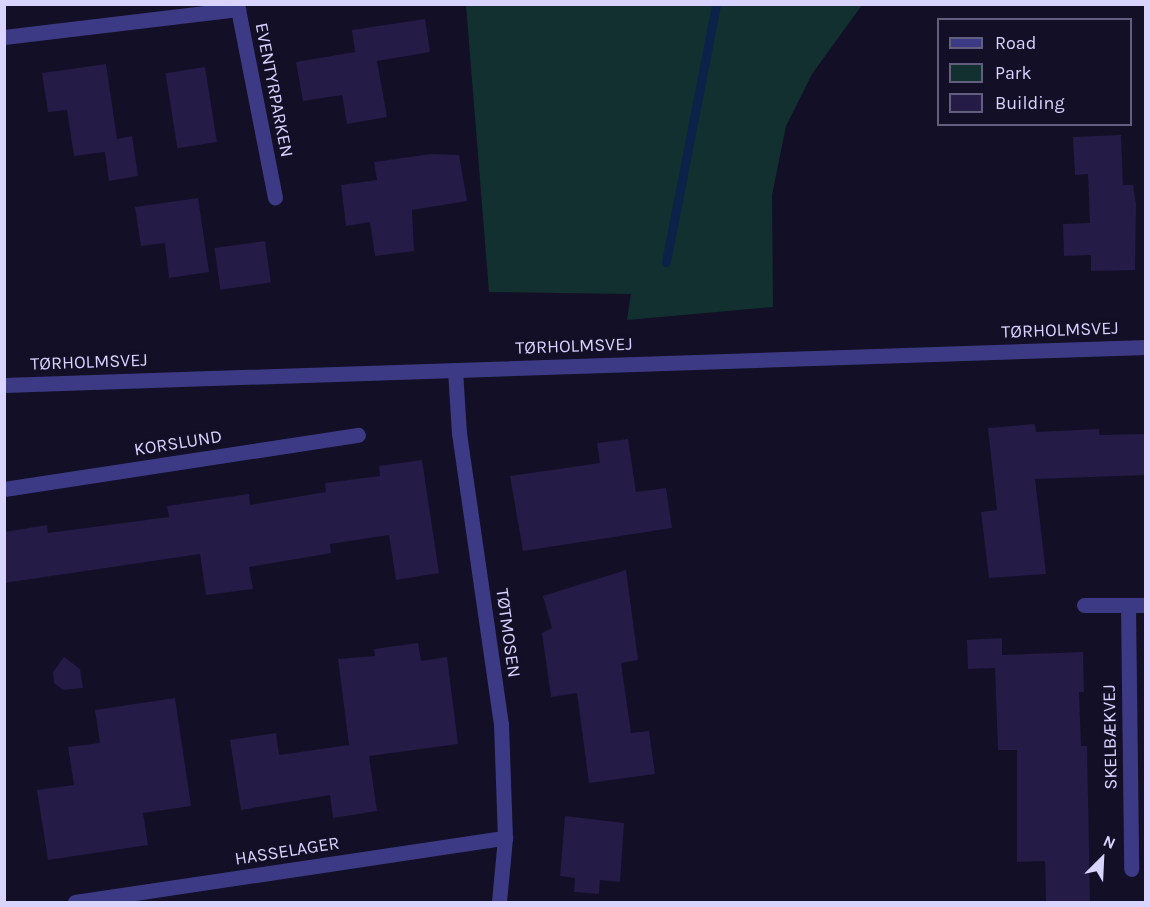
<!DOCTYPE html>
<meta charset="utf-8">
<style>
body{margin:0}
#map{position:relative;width:1150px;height:907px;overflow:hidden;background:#130f26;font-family:Karla,sans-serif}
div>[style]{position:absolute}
.green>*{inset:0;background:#12302f}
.stream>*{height:9px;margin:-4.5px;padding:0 4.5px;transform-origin:4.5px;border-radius:4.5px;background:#0c2248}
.building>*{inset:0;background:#241b47;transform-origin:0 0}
.minor>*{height:15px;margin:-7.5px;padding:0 7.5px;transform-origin:7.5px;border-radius:7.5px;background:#3d3a85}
span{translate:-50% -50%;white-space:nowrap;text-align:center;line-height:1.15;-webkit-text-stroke:6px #130f26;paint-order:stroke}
.street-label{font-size:18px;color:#d9d4ff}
.frame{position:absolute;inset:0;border:6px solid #d9d4ff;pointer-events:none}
.legend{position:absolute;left:937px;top:18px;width:195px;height:108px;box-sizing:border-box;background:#130f26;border:2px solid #625e7d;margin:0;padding:8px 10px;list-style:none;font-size:18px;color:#d9d4ff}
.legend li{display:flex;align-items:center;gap:12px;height:30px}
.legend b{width:30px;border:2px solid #625e7d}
.north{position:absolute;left:1072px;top:829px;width:60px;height:60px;-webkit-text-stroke:4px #130f26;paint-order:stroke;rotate:24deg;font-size:16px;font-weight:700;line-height:24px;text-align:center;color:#d9d4ff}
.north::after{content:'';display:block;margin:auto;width:21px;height:27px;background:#d9d4ff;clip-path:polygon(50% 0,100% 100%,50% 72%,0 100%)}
</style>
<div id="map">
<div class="green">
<div style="clip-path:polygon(466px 5px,862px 5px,812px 74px,786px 126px,772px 195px,773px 307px,627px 320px,631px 294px,489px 292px)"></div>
</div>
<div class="stream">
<div style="left:666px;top:262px;width:263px;rotate:-79deg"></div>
</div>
<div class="building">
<div style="clip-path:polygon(425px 19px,430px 52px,377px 61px,387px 117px,347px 124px,342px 95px,303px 101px,296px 62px,355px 52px,352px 30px)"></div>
<div style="clip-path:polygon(106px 64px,117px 139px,132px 136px,138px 176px,109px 181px,105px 152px,74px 156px,67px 110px,48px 112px,42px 73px)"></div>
<div style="left:205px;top:67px;width:76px;height:40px;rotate:81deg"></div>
<div style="clip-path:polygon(1121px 135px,1123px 185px,1133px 185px,1136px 204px,1135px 270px,1091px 271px,1091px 255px,1064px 256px,1063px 224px,1090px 223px,1088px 174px,1075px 175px,1073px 137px)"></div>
<div style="clip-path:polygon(431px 154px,459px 155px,467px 201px,412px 210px,414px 251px,375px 256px,370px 222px,346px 226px,341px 185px,377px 180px,374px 162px)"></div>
<div style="clip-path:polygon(198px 198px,209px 272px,169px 278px,165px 243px,141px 246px,135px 207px)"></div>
<div style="left:265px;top:241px;width:42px;height:51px;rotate:82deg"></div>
<div style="clip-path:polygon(1035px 424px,1036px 432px,1099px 429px,1099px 435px,1146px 434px,1146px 475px,1035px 479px,1046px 574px,989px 578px,981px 512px,997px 510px,988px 428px)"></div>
<div style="clip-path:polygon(628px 439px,636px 492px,666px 488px,672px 528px,523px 551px,510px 476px,600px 463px,597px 443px)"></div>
<div style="clip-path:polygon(422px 460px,439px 573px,396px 580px,389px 535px,330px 544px,331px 553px,249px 567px,253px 589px,206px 595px,200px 554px,4px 583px,4px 532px,47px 525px,48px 533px,169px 517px,167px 506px,249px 494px,250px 505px,326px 492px,325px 483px,380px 476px,379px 466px)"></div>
<div style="clip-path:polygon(626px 570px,638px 660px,621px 663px,631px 733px,649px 731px,655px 774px,589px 783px,577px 693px,551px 697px,542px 633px,552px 628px,543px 596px)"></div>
<div style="clip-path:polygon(1002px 638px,1002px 655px,1083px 652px,1084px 692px,1079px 692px,1081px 746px,1087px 746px,1090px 901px,1046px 902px,1045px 861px,1017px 862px,1017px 750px,998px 750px,995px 668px,968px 669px,967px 640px)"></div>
<div style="clip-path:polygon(418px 643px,421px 661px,447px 657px,458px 744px,369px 756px,377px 811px,333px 818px,330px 795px,241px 810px,230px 740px,276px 733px,279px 755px,349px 745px,338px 659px,375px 656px,374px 649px)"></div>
<div style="clip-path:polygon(64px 657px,80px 669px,83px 688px,63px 690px,54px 683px,53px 672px)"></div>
<div style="clip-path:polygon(175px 698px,191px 806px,143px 813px,148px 845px,48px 860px,37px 790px,74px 785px,68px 747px,100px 743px,95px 710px)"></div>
<div style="clip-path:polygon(565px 816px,624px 823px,620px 882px,600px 880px,599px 894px,574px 892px,575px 878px,560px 876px)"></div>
</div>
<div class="minor">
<div style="left:4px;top:37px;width:236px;rotate:-6.8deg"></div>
<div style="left:238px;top:9px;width:192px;rotate:78.9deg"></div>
<div style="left:455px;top:370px;width:63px;rotate:86.4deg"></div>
<div style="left:459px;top:433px;width:294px;rotate:81.8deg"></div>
<div style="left:501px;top:724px;width:114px;rotate:88deg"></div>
<div style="left:505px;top:838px;width:64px;rotate:95.4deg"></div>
<div style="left:4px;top:385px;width:1143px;rotate:-1.91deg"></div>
<div style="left:4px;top:489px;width:358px;rotate:-8.7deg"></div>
<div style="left:1084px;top:605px;width:62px"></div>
<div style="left:1128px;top:605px;width:264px;rotate:89.3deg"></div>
<div style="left:75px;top:902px;width:435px;rotate:-8.5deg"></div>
</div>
<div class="street-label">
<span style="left:274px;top:90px;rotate:79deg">EVENTYRPARKEN</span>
<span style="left:1060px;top:330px;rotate:-2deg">TØRHOLMSVEJ</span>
<span style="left:574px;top:346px;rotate:-2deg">TØRHOLMSVEJ</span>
<span style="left:89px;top:362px;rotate:-2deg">TØRHOLMSVEJ</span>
<span style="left:178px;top:443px;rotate:-9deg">KORSLUND</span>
<span style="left:508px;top:633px;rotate:82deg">TØTMOSEN</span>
<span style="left:1110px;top:737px;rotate:-91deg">SKELBÆKVEJ</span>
<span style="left:287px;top:851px;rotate:-9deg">HASSELAGER</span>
</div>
<div class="frame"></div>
<ul class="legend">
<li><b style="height:8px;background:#3d3a85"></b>Road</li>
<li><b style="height:16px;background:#12302f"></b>Park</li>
<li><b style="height:16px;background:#241b47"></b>Building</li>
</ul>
<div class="north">N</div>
</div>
